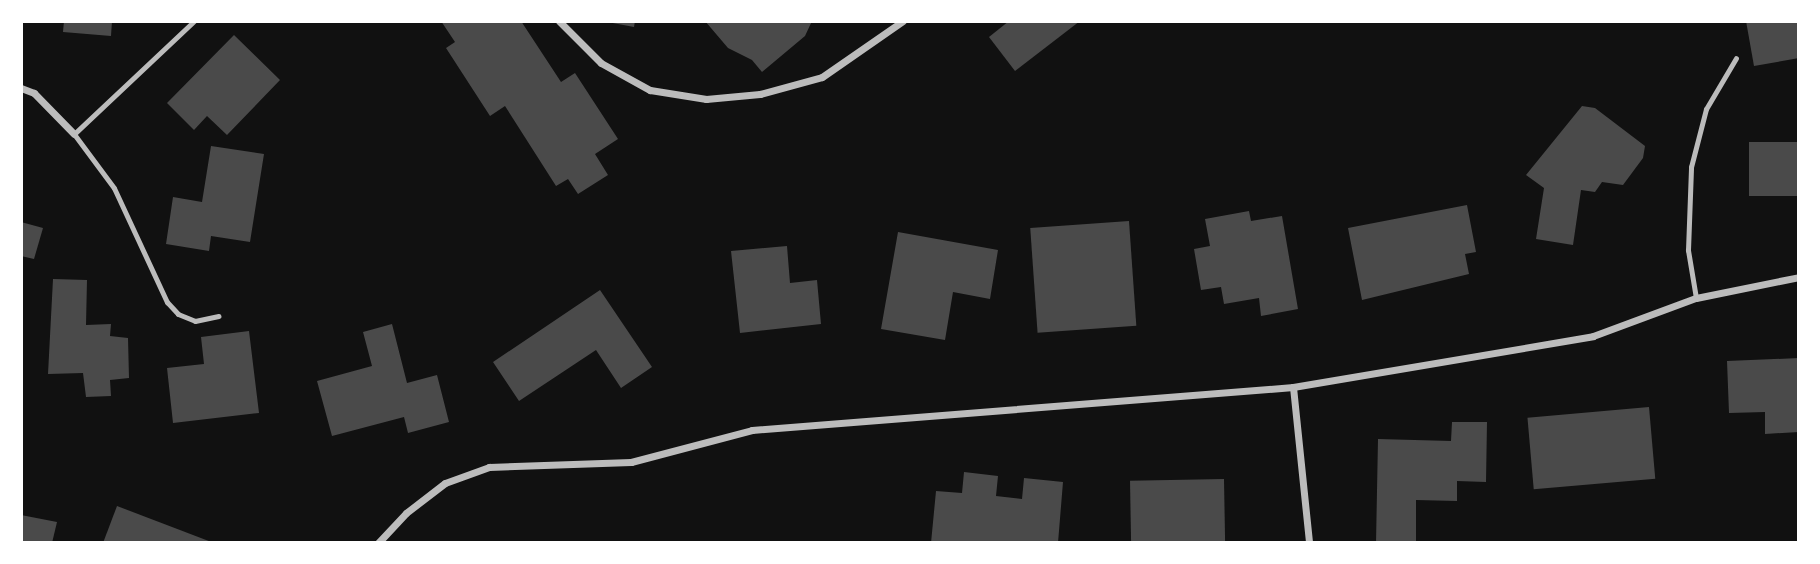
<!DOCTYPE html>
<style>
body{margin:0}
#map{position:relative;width:1820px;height:564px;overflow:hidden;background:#111;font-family:"PT Sans Narrow",sans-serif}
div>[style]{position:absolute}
.building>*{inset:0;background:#4a4a4a;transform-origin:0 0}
.service>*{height:5px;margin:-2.5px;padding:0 2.5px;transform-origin:2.5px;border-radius:2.5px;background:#bcbcbc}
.minor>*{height:7px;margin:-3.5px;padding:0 3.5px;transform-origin:3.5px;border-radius:3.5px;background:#bcbcbc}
span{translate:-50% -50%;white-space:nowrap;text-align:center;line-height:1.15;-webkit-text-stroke:5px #fff;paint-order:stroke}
.frame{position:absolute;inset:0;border:23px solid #fff;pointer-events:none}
</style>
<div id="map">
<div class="building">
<div style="clip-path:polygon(64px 21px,112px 21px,111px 36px,63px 32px)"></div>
<div style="clip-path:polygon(441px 21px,521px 21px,561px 82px,575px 73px,618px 139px,595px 154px,608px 175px,578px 194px,568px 179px,556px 186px,505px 106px,490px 116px,446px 48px,455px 42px)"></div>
<div style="clip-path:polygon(602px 21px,635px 21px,634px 27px)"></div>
<div style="clip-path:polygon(705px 21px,812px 21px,805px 36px,762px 72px,752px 60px,728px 48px)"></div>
<div style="clip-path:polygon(1009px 21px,1080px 21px,1015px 71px,989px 37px)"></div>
<div style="clip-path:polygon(1746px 21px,1799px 21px,1799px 58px,1754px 66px)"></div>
<div style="clip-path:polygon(234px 35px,280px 80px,227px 135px,207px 116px,194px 130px,167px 103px)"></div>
<div style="clip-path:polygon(1582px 106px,1595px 108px,1645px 146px,1643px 158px,1623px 185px,1602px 182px,1595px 192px,1581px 190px,1573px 245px,1536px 239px,1544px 188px,1526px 175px)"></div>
<div style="left:1799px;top:142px;width:54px;height:50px;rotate:90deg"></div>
<div style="clip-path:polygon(211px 146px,264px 154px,250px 242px,211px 236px,209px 251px,166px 244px,173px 197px,202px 202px)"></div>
<div style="clip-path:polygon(1467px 205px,1476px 252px,1465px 254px,1469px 274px,1362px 300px,1348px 228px)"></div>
<div style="clip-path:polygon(1249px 211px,1251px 221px,1282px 216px,1298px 309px,1261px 316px,1259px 298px,1224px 304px,1221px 287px,1201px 290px,1194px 249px,1210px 246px,1205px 219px)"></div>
<div style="left:1129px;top:221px;width:105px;height:99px;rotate:86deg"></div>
<div style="clip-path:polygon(21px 222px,43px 228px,34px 259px,21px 256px)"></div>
<div style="clip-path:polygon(898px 232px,998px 250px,990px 299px,953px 292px,945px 340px,881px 329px)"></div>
<div style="clip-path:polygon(787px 246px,790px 283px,817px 280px,821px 324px,740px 333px,731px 251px)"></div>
<div style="clip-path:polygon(53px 279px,87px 280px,86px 325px,111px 324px,110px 336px,128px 338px,129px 378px,110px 380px,111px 396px,86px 397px,83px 373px,48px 374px)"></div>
<div style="clip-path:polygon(600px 290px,652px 367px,621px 388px,596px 350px,519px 401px,493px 362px)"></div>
<div style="clip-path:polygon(392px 324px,407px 383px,437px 375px,449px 422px,408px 433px,404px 417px,332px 436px,317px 381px,372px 366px,363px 332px)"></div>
<div style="clip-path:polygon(249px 331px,259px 413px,173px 423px,167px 368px,204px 364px,201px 337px)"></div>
<div style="clip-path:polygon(1799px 358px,1799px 432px,1765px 434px,1765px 412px,1729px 413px,1727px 361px)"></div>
<div style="left:1649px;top:407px;width:72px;height:122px;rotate:85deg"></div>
<div style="clip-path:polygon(1452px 422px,1487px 422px,1486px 482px,1457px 481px,1457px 501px,1416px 500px,1416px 543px,1376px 543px,1378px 439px,1451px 441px)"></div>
<div style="clip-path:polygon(964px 472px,998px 476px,996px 496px,1022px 499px,1024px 478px,1063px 482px,1058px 543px,931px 543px,936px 491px,962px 493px)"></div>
<div style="left:1224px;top:479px;width:64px;height:94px;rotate:89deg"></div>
<div style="clip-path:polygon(117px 506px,214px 543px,103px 543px)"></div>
<div style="clip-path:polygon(21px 515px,57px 522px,52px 543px,21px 543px)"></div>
</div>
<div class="service">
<div style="left:194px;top:21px;width:165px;rotate:136.7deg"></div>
<div style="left:74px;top:134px;width:67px;rotate:53.5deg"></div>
<div style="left:114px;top:188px;width:126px;rotate:65.1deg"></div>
<div style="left:167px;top:302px;width:16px;rotate:47deg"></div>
<div style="left:178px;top:314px;width:18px;rotate:22deg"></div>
<div style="left:195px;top:321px;width:24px;rotate:-12deg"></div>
<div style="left:1696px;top:298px;width:49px;rotate:-99.5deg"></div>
<div style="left:1688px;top:250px;width:83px;rotate:-87.9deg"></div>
<div style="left:1691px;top:167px;width:60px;rotate:-75.5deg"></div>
<div style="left:1706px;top:109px;width:59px;rotate:-59.5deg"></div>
</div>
<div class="minor">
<div style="left:559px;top:21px;width:59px;rotate:45deg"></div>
<div style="left:601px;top:63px;width:56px;rotate:28.9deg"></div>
<div style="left:650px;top:90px;width:57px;rotate:9.1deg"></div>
<div style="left:706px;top:99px;width:54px;rotate:-5.3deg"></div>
<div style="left:760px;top:94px;width:64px;rotate:-15.3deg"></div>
<div style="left:822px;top:77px;width:98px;rotate:-34.7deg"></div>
<div style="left:21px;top:88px;width:14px;rotate:21deg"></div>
<div style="left:34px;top:93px;width:57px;rotate:45.7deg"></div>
<div style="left:1293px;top:387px;width:157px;rotate:84.1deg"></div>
<div style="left:378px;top:543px;width:41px;rotate:-47deg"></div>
<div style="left:406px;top:513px;width:49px;rotate:-37.6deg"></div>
<div style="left:445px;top:483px;width:47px;rotate:-20deg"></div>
<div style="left:489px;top:467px;width:142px;rotate:-2deg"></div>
<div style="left:631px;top:462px;width:125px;rotate:-14.8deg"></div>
<div style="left:752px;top:430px;width:543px;rotate:-4.54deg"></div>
<div style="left:1293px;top:387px;width:304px;rotate:-9.6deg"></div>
<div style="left:1593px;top:336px;width:110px;rotate:-20.3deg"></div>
<div style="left:1696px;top:298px;width:105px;rotate:-11.5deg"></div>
</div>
<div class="frame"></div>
</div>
